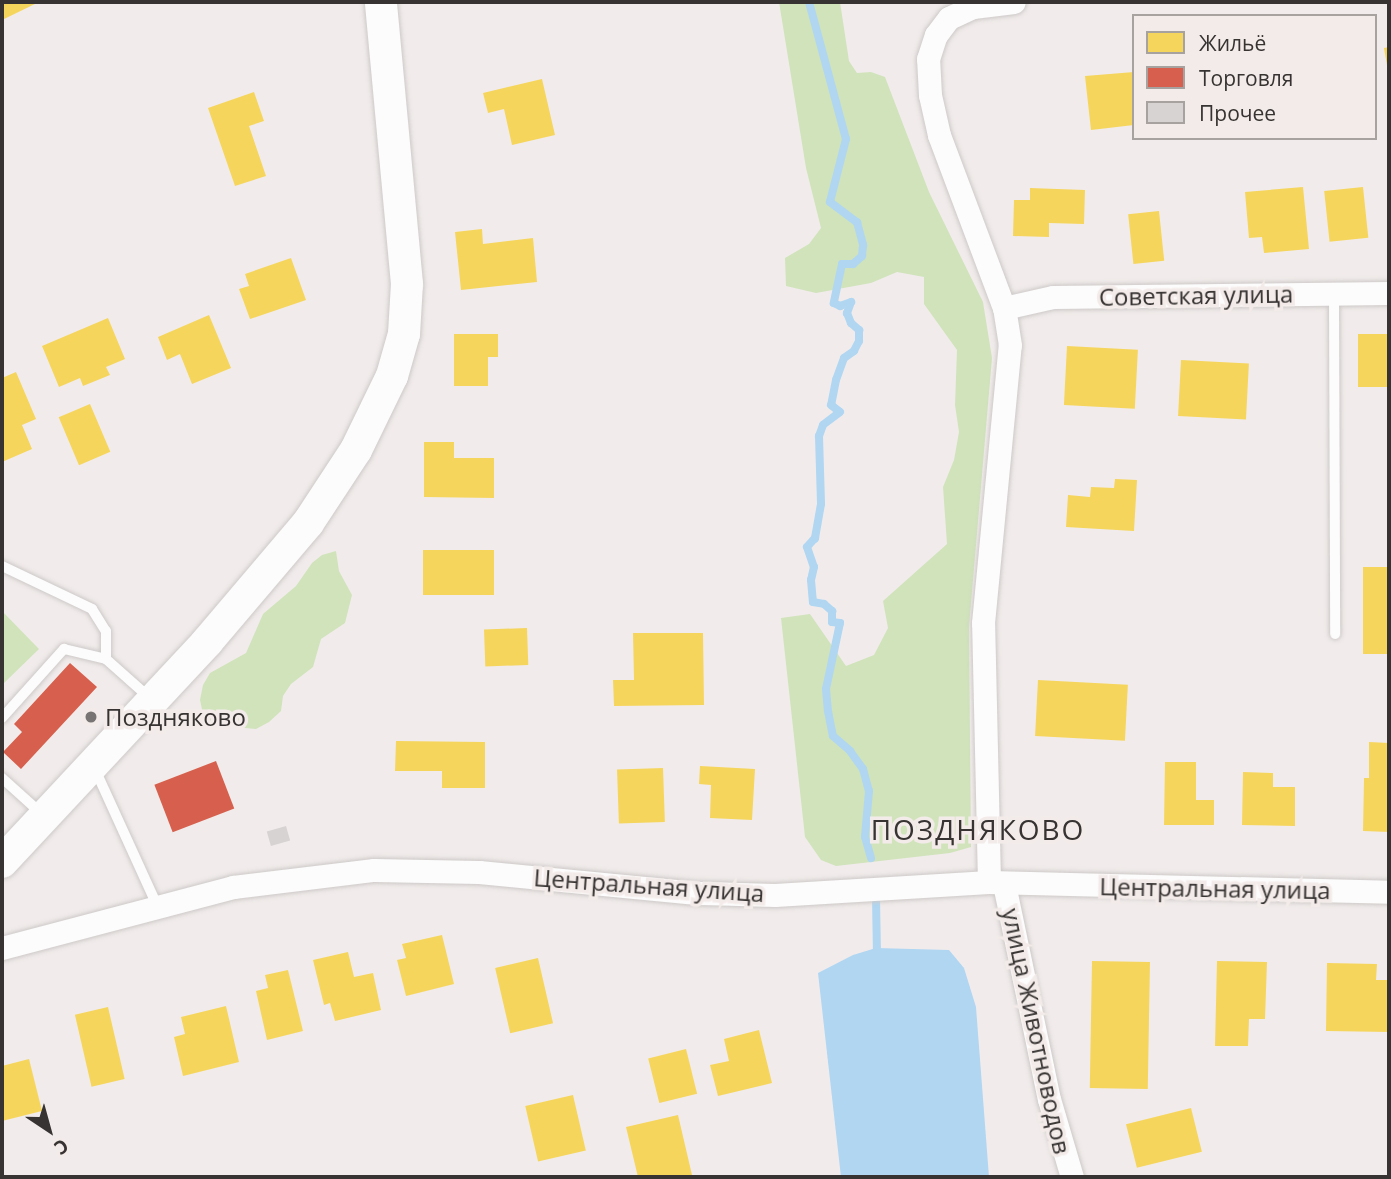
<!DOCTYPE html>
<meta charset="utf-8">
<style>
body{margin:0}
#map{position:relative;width:1391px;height:1179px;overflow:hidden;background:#f1eceb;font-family:"Open Sans",sans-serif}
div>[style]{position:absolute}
.green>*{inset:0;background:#d0e3bb}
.water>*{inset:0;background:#b0d6f2}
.homes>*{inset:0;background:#f6d55c;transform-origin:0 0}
.shops>*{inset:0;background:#d6604d;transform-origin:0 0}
.stream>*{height:8px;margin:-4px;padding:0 4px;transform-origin:4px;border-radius:4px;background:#b0d6f2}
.building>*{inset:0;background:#d7d3d2;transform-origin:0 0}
.roads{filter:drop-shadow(0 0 2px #cdc9c8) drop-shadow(0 0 2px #cdc9c8)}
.lane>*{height:10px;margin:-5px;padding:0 5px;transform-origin:5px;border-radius:5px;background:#fdfcfc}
.street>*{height:23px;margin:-11.5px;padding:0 11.5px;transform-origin:11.5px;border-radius:11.5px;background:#fdfcfc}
.secondary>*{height:32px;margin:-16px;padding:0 16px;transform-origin:16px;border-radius:16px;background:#fdfcfc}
.dots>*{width:19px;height:19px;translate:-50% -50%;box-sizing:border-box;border:4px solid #f3ebe9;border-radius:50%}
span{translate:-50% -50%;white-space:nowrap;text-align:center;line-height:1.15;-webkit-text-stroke:7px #f3ebe9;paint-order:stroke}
.street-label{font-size:24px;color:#363332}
.poi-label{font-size:24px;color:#363332}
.left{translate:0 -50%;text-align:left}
.quarter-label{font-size:28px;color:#363332;letter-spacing:2px}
.frame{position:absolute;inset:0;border:4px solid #363332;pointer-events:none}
.legend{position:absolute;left:1132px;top:14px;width:245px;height:126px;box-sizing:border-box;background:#f3ebe9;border:2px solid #a7a1a0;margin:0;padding:9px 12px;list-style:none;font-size:21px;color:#363332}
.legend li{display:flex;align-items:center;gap:14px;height:35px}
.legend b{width:35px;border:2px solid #a7a1a0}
.north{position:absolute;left:14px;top:1095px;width:70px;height:70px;-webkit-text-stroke:5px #f3ebe9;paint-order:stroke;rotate:144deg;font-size:19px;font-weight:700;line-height:28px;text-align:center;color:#363332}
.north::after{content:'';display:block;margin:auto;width:24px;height:32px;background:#363332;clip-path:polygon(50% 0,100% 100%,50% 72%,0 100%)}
</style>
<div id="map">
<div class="green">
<div style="clip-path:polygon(779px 2px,840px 2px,849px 61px,857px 73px,871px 72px,885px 77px,929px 192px,983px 302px,992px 358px,969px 627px,971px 847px,950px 853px,836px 866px,821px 860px,805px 837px,781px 618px,810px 614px,846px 666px,874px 655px,888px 628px,883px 601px,947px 544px,943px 487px,954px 460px,959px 432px,955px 405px,957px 350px,924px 304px,924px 277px,897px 272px,871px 283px,816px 293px,786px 286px,785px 258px,809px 244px,821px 228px,806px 168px)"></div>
<div style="clip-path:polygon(336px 551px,339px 571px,352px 595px,345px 623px,321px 639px,313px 667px,291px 684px,283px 696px,281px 711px,269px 722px,256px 729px,212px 725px,203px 714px,200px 700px,203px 685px,210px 673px,246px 653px,263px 614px,296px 586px,312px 563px,322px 555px)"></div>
<div style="clip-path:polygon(2px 611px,39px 649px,2px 685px)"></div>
</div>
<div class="water">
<div style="clip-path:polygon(876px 948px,949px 950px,964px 968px,976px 1007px,989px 1177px,841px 1177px,818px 973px,853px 955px)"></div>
</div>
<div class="homes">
<div style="clip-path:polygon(2px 2px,39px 2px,2px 20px)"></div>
<div style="clip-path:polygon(1389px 47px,1389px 71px,1388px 71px,1384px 48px)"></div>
<div style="clip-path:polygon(1134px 72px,1134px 125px,1091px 130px,1085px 76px)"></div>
<div style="clip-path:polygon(542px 79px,555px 135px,512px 145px,504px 109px,488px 113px,483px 93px)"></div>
<div style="clip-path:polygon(254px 92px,264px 121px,249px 126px,266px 176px,235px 186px,208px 108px)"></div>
<div style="clip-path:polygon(1303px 187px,1309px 249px,1264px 253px,1262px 237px,1249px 238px,1245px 192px)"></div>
<div style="left:1363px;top:187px;width:51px;height:39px;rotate:84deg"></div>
<div style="clip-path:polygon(1030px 188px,1085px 190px,1084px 224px,1049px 223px,1049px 237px,1013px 236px,1014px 200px,1030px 200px)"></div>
<div style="left:1159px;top:211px;width:50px;height:31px;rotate:84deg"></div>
<div style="clip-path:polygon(482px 229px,483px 244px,533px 238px,537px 282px,461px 290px,455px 232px)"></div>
<div style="clip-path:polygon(291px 258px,306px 300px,250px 319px,239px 289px,249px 286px,245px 274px)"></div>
<div style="clip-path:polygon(209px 315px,231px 368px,192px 384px,180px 354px,167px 360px,158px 337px)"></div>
<div style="clip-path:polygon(108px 318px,125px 359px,106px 367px,110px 375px,83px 386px,80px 378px,59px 387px,42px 346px)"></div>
<div style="clip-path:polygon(454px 334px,498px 334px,498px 357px,488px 357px,488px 386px,454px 386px)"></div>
<div style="left:1358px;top:334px;width:31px;height:53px"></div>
<div style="left:1067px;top:346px;width:71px;height:59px;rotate:3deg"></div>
<div style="left:1181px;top:360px;width:68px;height:56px;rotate:3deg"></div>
<div style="clip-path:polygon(16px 372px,36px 419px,22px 425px,32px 449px,2px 462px,2px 378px)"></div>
<div style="left:90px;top:404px;width:52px;height:34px;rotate:67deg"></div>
<div style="clip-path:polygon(424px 442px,454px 442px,454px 458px,494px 458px,494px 498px,424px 497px)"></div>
<div style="clip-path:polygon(1115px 479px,1137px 480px,1134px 531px,1066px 527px,1068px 495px,1090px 497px,1091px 487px,1114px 488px)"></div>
<div style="left:423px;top:550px;width:71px;height:45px"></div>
<div style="left:1363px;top:567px;width:26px;height:87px"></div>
<div style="left:527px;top:628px;width:37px;height:43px;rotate:88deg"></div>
<div style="clip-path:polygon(633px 633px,703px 633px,704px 705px,614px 706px,613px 680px,634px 680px)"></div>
<div style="left:1038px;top:680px;width:90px;height:56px;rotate:3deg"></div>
<div style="clip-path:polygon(396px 741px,485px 742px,485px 788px,442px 788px,442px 771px,395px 771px)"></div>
<div style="clip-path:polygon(1369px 742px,1389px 743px,1389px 832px,1363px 831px,1364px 778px,1369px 778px)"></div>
<div style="clip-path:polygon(1165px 762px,1196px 762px,1196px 800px,1214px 800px,1214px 825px,1164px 825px)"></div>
<div style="clip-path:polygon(700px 766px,755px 769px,752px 820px,710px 818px,711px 785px,699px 784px)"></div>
<div style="left:663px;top:768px;width:54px;height:46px;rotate:88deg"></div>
<div style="clip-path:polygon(1243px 772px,1273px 773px,1273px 787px,1295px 787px,1295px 826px,1242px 825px)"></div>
<div style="clip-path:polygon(442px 935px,454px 984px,406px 996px,397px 960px,406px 958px,402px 944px)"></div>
<div style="clip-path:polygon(348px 952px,354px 977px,373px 973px,381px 1010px,335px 1021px,330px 1003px,324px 1005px,313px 960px)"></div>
<div style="left:538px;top:958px;width:67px;height:44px;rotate:77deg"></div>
<div style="left:1092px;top:961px;width:58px;height:127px;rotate:1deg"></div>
<div style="clip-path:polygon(1217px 961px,1267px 962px,1265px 1019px,1249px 1019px,1248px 1046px,1215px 1046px)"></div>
<div style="clip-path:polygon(1327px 963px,1377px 964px,1376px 980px,1389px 980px,1389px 1032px,1326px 1031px)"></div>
<div style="clip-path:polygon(288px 970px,303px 1031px,267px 1040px,256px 991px,268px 988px,265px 975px)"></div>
<div style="clip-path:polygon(226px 1006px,239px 1062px,183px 1076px,174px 1037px,185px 1034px,181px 1017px)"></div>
<div style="left:108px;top:1007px;width:74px;height:34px;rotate:77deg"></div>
<div style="clip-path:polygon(759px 1030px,772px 1083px,718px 1096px,710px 1065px,729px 1061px,724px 1039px)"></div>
<div style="left:686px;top:1049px;width:46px;height:39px;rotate:76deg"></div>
<div style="clip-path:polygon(29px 1059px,42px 1111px,2px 1121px,2px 1066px)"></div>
<div style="left:573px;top:1095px;width:57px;height:49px;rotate:77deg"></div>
<div style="left:1191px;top:1108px;width:45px;height:67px;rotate:76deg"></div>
<div style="clip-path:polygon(678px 1115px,692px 1175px,638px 1177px,626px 1127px)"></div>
</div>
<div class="shops">
<div style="clip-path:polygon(70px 663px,97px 687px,21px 769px,3px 752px,22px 732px,14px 724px)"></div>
<div style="left:216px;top:761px;width:51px;height:66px;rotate:69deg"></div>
</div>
<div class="stream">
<div style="left:809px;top:2px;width:142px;rotate:74.9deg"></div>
<div style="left:846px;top:139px;width:65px;rotate:104.3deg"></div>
<div style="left:830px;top:202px;width:34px;rotate:37deg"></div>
<div style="left:857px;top:222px;width:24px;rotate:75deg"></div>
<div style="left:863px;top:245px;width:11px;rotate:95deg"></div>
<div style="left:862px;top:256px;width:12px;rotate:138deg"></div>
<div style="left:853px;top:264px;width:11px;rotate:180deg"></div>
<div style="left:842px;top:264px;width:40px;rotate:102deg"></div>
<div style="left:834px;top:303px;width:7px;rotate:27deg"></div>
<div style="left:840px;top:306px;width:12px;rotate:-20deg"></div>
<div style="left:851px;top:302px;width:12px;rotate:110deg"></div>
<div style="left:847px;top:313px;width:11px;rotate:68deg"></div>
<div style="left:851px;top:323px;width:11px;rotate:41deg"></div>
<div style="left:859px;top:330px;width:11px;rotate:90deg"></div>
<div style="left:859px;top:341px;width:11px;rotate:117deg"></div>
<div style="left:854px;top:351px;width:12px;rotate:145deg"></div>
<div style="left:844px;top:358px;width:23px;rotate:110deg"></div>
<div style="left:836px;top:380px;width:25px;rotate:101deg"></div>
<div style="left:831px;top:405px;width:11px;rotate:38deg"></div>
<div style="left:840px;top:412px;width:21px;rotate:143deg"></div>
<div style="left:823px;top:425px;width:12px;rotate:110deg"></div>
<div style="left:819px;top:436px;width:68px;rotate:88.3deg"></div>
<div style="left:821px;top:504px;width:35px;rotate:100deg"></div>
<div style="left:815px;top:538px;width:12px;rotate:132deg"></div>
<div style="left:807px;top:547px;width:21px;rotate:71deg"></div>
<div style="left:814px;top:567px;width:13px;rotate:103deg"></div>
<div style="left:811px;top:580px;width:22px;rotate:85deg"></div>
<div style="left:813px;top:602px;width:11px;rotate:10deg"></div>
<div style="left:824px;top:604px;width:11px;rotate:41deg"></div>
<div style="left:832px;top:611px;width:11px;rotate:90deg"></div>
<div style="left:832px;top:622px;width:8px;rotate:7deg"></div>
<div style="left:840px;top:623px;width:67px;rotate:102deg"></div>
<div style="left:826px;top:689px;width:22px;rotate:85deg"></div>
<div style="left:828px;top:711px;width:25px;rotate:79deg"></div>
<div style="left:833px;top:736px;width:23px;rotate:41deg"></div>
<div style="left:850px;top:751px;width:22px;rotate:54deg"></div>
<div style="left:863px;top:769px;width:23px;rotate:75deg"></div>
<div style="left:869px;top:791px;width:46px;rotate:95deg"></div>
<div style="left:865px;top:837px;width:22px;rotate:74deg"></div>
<div style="left:876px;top:898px;width:59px;rotate:89deg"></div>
</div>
<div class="building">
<div style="left:286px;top:826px;width:15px;height:20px;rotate:74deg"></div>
</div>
<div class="roads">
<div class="lane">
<div style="left:1334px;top:294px;width:340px;rotate:89.8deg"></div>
<div style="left:2px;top:566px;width:100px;rotate:25.5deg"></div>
<div style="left:92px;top:609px;width:26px;rotate:58deg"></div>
<div style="left:106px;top:631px;width:28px;rotate:90deg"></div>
<div style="left:2px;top:718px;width:93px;rotate:-48.1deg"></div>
<div style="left:64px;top:649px;width:43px;rotate:13.4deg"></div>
<div style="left:106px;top:659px;width:59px;rotate:41.6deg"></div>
<div style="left:94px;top:767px;width:152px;rotate:65.5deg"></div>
<div style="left:2px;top:778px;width:57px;rotate:42.1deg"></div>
</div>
<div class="street">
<div style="left:1004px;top:308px;width:50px;rotate:-12.7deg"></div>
<div style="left:1053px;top:297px;width:336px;rotate:-0.7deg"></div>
<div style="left:989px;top:882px;width:259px;rotate:-91.3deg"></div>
<div style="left:983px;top:623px;width:279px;rotate:-84.5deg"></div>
<div style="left:1010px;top:345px;width:37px;rotate:-99deg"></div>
<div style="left:1004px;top:308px;width:185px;rotate:-110.6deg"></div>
<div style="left:939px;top:135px;width:41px;rotate:-102.7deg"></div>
<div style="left:930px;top:95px;width:36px;rotate:-93deg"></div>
<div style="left:928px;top:59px;width:25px;rotate:-72deg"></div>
<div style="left:936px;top:35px;width:21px;rotate:-53deg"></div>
<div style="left:949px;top:18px;width:26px;rotate:-25deg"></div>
<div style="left:973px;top:7px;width:41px;rotate:-7deg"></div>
<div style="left:1004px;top:884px;width:220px;rotate:78.2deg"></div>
<div style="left:1049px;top:1099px;width:81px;rotate:73.6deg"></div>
<div style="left:2px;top:948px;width:239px;rotate:-14.8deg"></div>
<div style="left:233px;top:887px;width:142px;rotate:-6.9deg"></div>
<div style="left:374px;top:870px;width:105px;rotate:1.1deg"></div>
<div style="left:479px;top:872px;width:221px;rotate:5.5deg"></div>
<div style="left:699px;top:893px;width:76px;rotate:1.5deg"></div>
<div style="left:775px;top:895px;width:214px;rotate:-3.5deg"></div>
<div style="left:989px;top:882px;width:400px;rotate:1.4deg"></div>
</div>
<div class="secondary">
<div style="left:2px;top:862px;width:301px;rotate:-47deg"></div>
<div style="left:207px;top:642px;width:156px;rotate:-49.7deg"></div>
<div style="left:308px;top:523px;width:87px;rotate:-56.7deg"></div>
<div style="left:356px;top:450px;width:82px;rotate:-64.1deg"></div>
<div style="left:392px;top:376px;width:44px;rotate:-74.1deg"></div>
<div style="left:404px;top:334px;width:50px;rotate:-86.6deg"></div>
<div style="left:407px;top:284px;width:283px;rotate:-95.3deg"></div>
</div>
</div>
<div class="dots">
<div style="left:91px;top:717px;background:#777473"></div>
</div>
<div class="street-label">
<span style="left:1196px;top:295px;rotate:-1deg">Советская улица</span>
<span style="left:649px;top:885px;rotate:4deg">Центральная улица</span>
<span style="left:1215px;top:888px;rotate:1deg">Центральная улица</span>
<span style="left:1037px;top:1031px;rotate:78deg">улица Животноводов</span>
</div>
<div class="poi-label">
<span class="left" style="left:105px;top:717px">Поздняково</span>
</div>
<div class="quarter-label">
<span style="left:978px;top:829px">ПОЗДНЯКОВО</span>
</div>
<div class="frame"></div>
<ul class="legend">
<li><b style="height:19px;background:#f6d55c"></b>Жильё</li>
<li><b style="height:19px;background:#d6604d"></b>Торговля</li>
<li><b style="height:19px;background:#d7d3d2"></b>Прочее</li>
</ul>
<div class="north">С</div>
</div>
